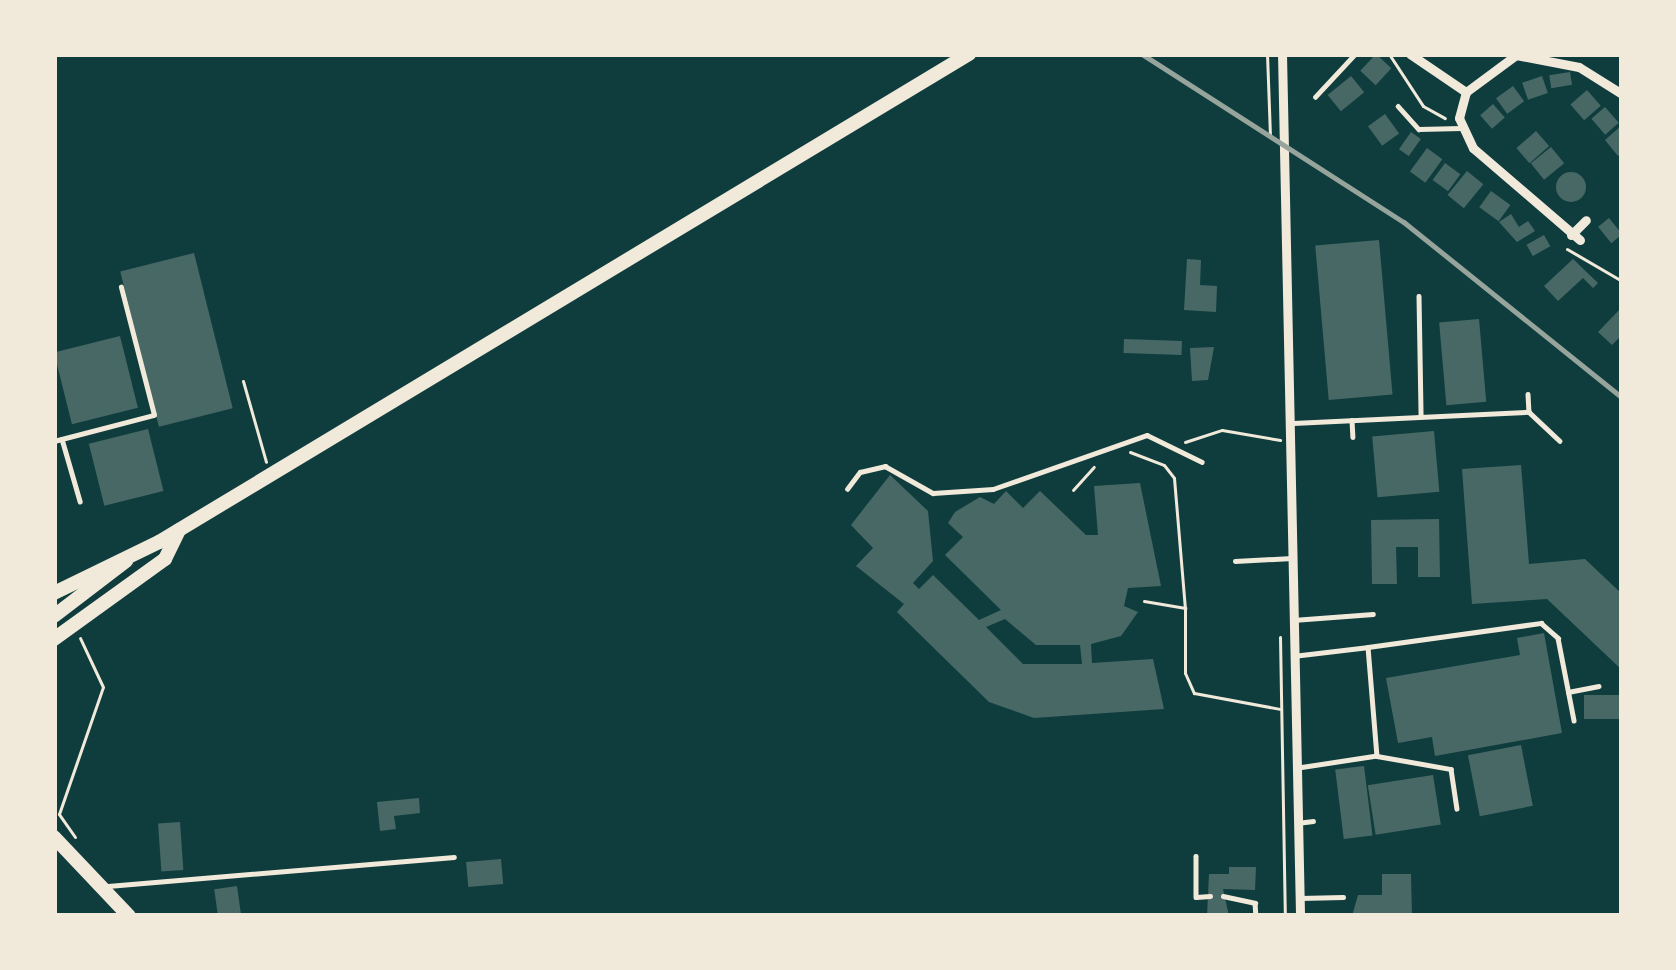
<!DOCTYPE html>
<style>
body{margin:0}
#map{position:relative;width:1676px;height:970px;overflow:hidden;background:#0f3d3e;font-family:Figtree,sans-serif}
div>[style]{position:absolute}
.building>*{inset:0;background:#486865;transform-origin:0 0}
.round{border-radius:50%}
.path>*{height:3px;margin:-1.5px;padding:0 1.5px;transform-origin:1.5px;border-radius:1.5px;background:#f1e9da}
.service>*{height:4.5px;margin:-2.25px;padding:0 2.25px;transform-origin:2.25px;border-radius:2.25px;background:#f1e9da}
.minor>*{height:9px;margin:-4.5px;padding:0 4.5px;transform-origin:4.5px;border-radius:4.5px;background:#f1e9da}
.primary>*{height:14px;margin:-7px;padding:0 7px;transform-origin:7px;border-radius:7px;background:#f1e9da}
.trunk>*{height:14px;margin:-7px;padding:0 7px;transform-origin:7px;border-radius:7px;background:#f1e9da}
.rail>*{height:4.5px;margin:-2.25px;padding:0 2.25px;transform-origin:2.25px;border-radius:2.25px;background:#97a49c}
span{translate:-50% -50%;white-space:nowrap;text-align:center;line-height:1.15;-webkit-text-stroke:9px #f1e9da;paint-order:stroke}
.frame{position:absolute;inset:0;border:57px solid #f1e9da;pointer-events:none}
</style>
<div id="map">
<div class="building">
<div style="left:1376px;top:54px;width:21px;height:23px;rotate:43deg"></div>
<div style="left:1570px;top:72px;width:13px;height:21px;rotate:81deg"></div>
<div style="left:1351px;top:76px;width:21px;height:30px;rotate:51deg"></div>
<div style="left:1542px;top:76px;width:18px;height:21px;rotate:71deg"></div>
<div style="left:1513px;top:86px;width:19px;height:21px;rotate:54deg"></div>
<div style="left:1587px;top:90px;width:21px;height:22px;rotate:49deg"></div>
<div style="left:1493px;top:104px;width:18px;height:17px;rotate:49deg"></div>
<div style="left:1605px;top:107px;width:21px;height:18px;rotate:49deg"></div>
<div style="left:1385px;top:114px;width:24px;height:21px;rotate:54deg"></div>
<div style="clip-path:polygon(1622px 125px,1622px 152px,1618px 156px,1605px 140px)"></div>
<div style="left:1536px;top:131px;width:20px;height:26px;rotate:49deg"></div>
<div style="left:1411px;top:132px;width:12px;height:21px;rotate:35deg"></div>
<div style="left:1551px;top:147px;width:21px;height:26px;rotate:51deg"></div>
<div style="left:1427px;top:148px;width:19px;height:29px;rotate:36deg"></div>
<div style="left:1445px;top:163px;width:19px;height:21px;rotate:36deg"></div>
<div style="left:1467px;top:171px;width:21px;height:31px;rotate:39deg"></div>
<div class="round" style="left:1556px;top:172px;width:30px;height:30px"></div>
<div style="left:1491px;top:191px;width:24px;height:20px;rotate:36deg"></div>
<div style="clip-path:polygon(1511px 214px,1519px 227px,1528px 221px,1535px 231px,1517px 242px,1499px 222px)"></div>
<div style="left:1609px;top:218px;width:21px;height:14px;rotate:51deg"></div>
<div style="left:1544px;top:235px;width:13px;height:20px;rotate:61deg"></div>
<div style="left:1379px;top:240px;width:155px;height:64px;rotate:85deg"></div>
<div style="left:194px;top:253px;width:160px;height:76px;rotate:76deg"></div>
<div style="clip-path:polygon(1187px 259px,1201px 260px,1200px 285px,1217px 286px,1216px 312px,1184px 310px)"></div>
<div style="clip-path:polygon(1573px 259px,1598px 283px,1593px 288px,1583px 278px,1558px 301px,1544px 286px)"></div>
<div style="clip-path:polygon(1622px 307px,1622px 335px,1612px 345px,1598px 332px)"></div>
<div style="left:1479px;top:319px;width:83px;height:40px;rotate:85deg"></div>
<div style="left:120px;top:336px;width:74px;height:68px;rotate:76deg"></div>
<div style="left:1124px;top:339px;width:58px;height:14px;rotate:2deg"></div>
<div style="clip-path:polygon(1214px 347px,1208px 380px,1192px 381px,1190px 348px)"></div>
<div style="left:148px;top:429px;width:64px;height:61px;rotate:76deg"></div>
<div style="left:1434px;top:431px;width:61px;height:62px;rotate:85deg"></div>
<div style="clip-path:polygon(1521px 465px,1529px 564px,1585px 559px,1622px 594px,1622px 670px,1547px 599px,1472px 604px,1462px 469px)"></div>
<div style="clip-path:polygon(evenodd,890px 475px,928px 511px,933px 561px,913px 583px,919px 589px,933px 575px,979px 620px,1001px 610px,945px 555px,963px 537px,948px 523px,955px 512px,980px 497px,994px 504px,1006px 491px,1023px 508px,1040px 491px,1086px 535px,1098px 535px,1094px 486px,1140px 483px,1161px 586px,1128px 588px,1124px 606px,1138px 612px,1121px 636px,1091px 644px,1092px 663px,1153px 659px,1164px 709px,1034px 718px,989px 702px,897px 612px,904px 604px,856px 566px,873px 548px,851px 525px,890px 475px,1005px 619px,1036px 645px,1080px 645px,1082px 664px,1023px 664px,986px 627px,1005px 619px)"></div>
<div style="clip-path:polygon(1439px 519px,1440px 577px,1418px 577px,1418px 547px,1396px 547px,1397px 584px,1372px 584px,1371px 520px)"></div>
<div style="clip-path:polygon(1544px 633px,1562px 733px,1435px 756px,1432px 737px,1398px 743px,1386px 678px,1520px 655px,1517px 638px)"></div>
<div style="left:1622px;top:695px;width:24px;height:38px;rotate:90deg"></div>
<div style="left:1521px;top:745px;width:62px;height:54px;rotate:79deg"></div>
<div style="left:1364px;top:766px;width:70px;height:29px;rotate:83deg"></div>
<div style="left:1433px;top:775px;width:50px;height:66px;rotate:81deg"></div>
<div style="clip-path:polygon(419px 798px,420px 813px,394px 816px,396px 829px,380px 831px,377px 802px)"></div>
<div style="left:180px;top:822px;width:48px;height:22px;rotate:86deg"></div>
<div style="left:501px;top:859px;width:25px;height:35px;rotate:85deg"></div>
<div style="clip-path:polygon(1229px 867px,1256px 867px,1255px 890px,1223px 889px,1229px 916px,1207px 916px,1209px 874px,1229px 874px)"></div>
<div style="clip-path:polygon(1382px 874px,1411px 874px,1412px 916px,1352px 916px,1358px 895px,1382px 895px)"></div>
<div style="left:237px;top:886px;width:30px;height:23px;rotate:82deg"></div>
</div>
<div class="path">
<div style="left:1267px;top:54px;width:82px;rotate:87.9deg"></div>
<div style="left:1389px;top:54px;width:62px;rotate:56.8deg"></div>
<div style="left:1423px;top:106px;width:25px;rotate:29deg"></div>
<div style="left:1567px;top:249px;width:64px;rotate:30.2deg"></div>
<div style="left:243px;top:381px;width:84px;rotate:74.1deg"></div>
<div style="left:1185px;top:442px;width:39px;rotate:-18deg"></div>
<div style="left:1222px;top:430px;width:59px;rotate:9.8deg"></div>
<div style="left:1130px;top:452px;width:36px;rotate:21deg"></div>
<div style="left:1164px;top:465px;width:16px;rotate:52deg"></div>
<div style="left:1174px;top:478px;width:130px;rotate:85.2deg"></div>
<div style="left:1073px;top:490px;width:31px;rotate:-48deg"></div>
<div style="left:1144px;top:601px;width:42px;rotate:9.7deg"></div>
<div style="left:1185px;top:608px;width:65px;rotate:90deg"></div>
<div style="left:1185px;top:673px;width:22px;rotate:66deg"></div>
<div style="left:1194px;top:693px;width:87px;rotate:10.5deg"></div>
<div style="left:1280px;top:637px;width:279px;rotate:89deg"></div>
<div style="left:75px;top:837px;width:28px;rotate:-125deg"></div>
<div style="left:59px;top:814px;width:134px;rotate:-70.9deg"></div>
<div style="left:103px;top:687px;width:54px;rotate:-115.1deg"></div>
</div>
<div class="service">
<div style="left:1315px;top:97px;width:59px;rotate:-47.1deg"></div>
<div style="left:1398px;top:106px;width:31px;rotate:48deg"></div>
<div style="left:1419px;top:129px;width:42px;rotate:-1.4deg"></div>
<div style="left:1419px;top:296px;width:120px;rotate:89deg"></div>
<div style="left:1528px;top:394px;width:18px;rotate:87deg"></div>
<div style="left:1352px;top:420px;width:17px;rotate:87deg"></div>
<div style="left:1293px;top:423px;width:236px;rotate:-2.7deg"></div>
<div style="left:1529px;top:412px;width:42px;rotate:43.1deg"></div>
<div style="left:62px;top:439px;width:65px;rotate:73.8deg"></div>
<div style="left:54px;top:441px;width:103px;rotate:-14.6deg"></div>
<div style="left:154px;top:415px;width:132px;rotate:-104.5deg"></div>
<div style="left:847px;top:489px;width:21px;rotate:-53deg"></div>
<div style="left:860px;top:472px;width:26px;rotate:-13deg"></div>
<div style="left:885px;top:466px;width:55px;rotate:29.4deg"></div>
<div style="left:933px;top:493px;width:60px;rotate:-3.8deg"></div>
<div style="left:993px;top:489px;width:163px;rotate:-19.3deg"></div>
<div style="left:1147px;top:435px;width:61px;rotate:26.1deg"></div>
<div style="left:1235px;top:561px;width:57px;rotate:-3deg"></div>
<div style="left:1293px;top:620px;width:80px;rotate:-4.3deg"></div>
<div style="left:1368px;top:647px;width:175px;rotate:-7.9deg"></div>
<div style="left:1541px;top:623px;width:23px;rotate:41deg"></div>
<div style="left:1558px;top:638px;width:84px;rotate:79deg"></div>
<div style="left:1293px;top:656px;width:76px;rotate:-6.8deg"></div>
<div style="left:1368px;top:647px;width:109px;rotate:85.3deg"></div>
<div style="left:1377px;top:756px;width:79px;rotate:171.3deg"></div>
<div style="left:1568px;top:692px;width:31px;rotate:-11deg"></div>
<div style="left:1377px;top:756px;width:75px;rotate:10deg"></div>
<div style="left:1451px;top:769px;width:40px;rotate:81.5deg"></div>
<div style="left:1297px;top:823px;width:16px;rotate:-7deg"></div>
<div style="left:1196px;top:856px;width:41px;rotate:90deg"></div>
<div style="left:1196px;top:897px;width:14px;rotate:-4deg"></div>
<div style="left:108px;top:886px;width:347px;rotate:-4.8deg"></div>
<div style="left:1223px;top:896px;width:33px;rotate:12deg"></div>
<div style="left:1255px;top:903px;width:13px;rotate:86deg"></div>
<div style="left:1300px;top:898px;width:43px;rotate:-1.3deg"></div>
</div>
<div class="minor">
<div style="left:1282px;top:54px;width:862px;rotate:88.8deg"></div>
<div style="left:1410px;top:54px;width:68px;rotate:34.2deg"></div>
<div style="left:1571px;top:235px;width:21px;rotate:-45deg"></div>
<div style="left:1580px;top:240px;width:141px;rotate:-139.3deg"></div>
<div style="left:1473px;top:148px;width:33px;rotate:-115deg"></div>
<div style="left:1459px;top:118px;width:27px;rotate:-75deg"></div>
<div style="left:1466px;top:92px;width:62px;rotate:-36.5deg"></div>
<div style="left:1516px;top:55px;width:64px;rotate:10.8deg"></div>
<div style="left:1579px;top:67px;width:51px;rotate:32.1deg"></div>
</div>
<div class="primary">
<div style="left:54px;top:837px;width:109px;rotate:46.5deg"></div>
</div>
<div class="trunk">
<div style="left:54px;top:593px;width:117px;rotate:-25.9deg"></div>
<div style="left:159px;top:542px;width:946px;rotate:-31.07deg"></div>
<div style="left:54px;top:616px;width:91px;rotate:-37.4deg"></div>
<div style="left:54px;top:639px;width:137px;rotate:-35.8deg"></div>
<div style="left:165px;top:559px;width:32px;rotate:-64deg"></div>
</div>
<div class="rail">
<div style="left:1142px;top:54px;width:311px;rotate:32.7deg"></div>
<div style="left:1404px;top:222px;width:280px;rotate:38.8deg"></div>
</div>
<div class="frame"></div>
</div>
